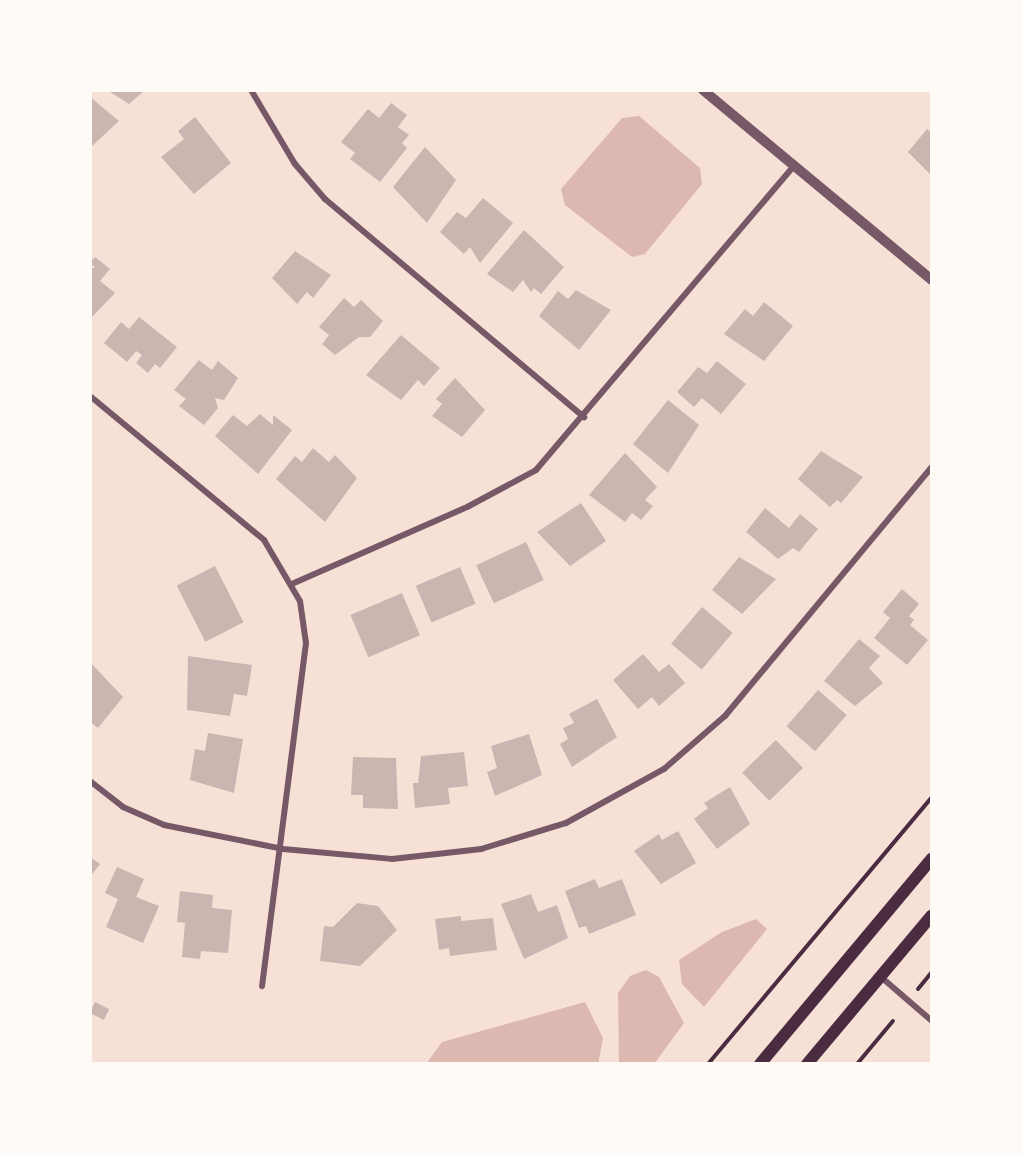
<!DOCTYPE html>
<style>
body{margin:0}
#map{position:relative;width:1022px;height:1154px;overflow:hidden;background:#f7e1d7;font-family:"DejaVu Sans",sans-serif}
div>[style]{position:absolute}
.water>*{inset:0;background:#dcb8b0}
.building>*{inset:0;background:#ccb4b1;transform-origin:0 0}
.path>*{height:4px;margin:-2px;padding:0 2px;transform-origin:2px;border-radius:2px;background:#4a2c40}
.minor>*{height:6px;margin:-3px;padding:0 3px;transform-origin:3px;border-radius:3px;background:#755966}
.tertiary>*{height:10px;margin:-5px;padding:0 5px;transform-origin:5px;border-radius:5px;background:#755966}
.secondary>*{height:12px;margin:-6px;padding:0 6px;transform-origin:6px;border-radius:6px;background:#4a2c40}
span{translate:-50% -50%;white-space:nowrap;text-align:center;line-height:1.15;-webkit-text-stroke:4.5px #fffaf5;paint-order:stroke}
.frame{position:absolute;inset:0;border:92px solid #fffaf5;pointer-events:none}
</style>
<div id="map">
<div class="water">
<div style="clip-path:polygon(639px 116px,700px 168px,702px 184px,645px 254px,632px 257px,565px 205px,561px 189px,622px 118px)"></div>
<div style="clip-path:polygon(756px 919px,767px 929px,704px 1007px,682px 984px,679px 960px,722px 932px)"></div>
<div style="clip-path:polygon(646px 970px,659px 977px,684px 1023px,654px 1064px,619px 1064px,618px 993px,630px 976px)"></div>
<div style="clip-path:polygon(585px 1002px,603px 1038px,598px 1064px,426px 1064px,442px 1042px)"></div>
</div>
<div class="building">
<div style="clip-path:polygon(107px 90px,145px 90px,129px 104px)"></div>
<div style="clip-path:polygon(90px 97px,119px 121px,90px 148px)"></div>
<div style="clip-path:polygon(391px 103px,407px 115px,398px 127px,409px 135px,402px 143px,407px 148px,380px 182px,350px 159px,355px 153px,341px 142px,368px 109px,379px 118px)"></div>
<div style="clip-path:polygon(195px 117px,231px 163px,194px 194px,161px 157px,184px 139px,178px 131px)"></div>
<div style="clip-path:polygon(927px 129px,932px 133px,932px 176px,908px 152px)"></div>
<div style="clip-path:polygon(425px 147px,456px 180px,427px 223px,393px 187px)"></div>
<div style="clip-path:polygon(483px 198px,513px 223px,480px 263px,470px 247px,464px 254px,440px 232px,457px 212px,466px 218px)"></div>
<div style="clip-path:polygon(524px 230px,564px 267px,541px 294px,534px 288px,531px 292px,523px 280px,513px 292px,487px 274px)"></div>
<div style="clip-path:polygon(295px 251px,331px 275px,313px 298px,307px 292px,297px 304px,272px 278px)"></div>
<div style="clip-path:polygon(95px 257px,110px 269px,100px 281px,115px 293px,90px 319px,90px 268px,95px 268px,90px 262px)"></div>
<div style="clip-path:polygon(576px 290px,611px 310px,579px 350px,539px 316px,558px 291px,568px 299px)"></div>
<div style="clip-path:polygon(344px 298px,354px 307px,361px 300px,383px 321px,370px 337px,359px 337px,335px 355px,322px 344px,329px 335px,319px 327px)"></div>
<div style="clip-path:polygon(764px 302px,793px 326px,764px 361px,724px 334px,745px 309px,753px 316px)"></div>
<div style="clip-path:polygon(139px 317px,177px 347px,160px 368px,155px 364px,148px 373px,136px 363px,142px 355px,136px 351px,127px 362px,104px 343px,121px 322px,129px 329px)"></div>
<div style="clip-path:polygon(401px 335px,440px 368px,424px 386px,418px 380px,401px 400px,366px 375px)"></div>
<div style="clip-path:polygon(199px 360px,212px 370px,218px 361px,238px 378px,224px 400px,215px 398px,218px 408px,204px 425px,179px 406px,186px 399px,174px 390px)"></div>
<div style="clip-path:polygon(717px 361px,746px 384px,721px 414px,702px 398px,694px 407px,677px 392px,698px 367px,707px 373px)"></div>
<div style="clip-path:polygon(455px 378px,485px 410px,462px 437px,432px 416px,442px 404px,436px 399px)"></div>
<div style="clip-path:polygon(668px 400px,699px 425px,668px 473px,633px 444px)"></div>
<div style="clip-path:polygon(260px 414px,273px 425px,273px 415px,292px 430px,258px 474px,215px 436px,233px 415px,247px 426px)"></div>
<div style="clip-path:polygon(313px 448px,329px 462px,335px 455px,357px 478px,325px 522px,276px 479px,295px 456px,302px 462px)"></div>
<div style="clip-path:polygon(821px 451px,863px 477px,841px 503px,837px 500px,830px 507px,798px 479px)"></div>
<div style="clip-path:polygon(625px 453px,657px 487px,645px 500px,653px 506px,641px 520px,632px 513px,625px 522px,589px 495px)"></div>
<div style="clip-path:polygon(581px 503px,606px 541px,570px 566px,537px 532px)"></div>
<div style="clip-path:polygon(765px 508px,789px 528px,800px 514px,818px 529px,799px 552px,793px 548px,778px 559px,746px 532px)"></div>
<div style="left:526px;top:542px;width:42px;height:55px;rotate:65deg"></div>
<div style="clip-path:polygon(739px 557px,776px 579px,742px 614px,712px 590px)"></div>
<div style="left:215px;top:566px;width:63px;height:43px;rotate:63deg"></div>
<div style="left:460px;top:567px;width:40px;height:48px;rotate:67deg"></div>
<div style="clip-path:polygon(902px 589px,919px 604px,909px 616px,914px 620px,910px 625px,928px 640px,907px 665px,874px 638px,890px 618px,883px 612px)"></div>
<div style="left:402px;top:593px;width:46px;height:56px;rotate:67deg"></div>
<div style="left:702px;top:607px;width:40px;height:48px;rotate:40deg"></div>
<div style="clip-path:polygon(859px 639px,880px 656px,869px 668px,883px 683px,855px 706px,824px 681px)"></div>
<div style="clip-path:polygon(643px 654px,659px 672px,669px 664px,685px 683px,659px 706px,652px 697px,638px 709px,613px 680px)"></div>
<div style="clip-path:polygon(188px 656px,252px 665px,247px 696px,234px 694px,230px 716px,187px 710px)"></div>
<div style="clip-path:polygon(90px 662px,123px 697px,98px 728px,90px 722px)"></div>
<div style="left:818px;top:690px;width:38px;height:48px;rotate:41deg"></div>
<div style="clip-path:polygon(597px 699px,617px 737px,572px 767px,560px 744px,568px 739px,563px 728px,574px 723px,569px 714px)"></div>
<div style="clip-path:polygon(208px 733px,243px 739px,234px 793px,190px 780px,195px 749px,205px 751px)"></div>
<div style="clip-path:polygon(529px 734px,542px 775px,495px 796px,487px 772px,497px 768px,491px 746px)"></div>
<div style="left:776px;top:740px;width:39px;height:47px;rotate:46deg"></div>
<div style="clip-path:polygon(464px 752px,468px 786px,448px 788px,450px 804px,415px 808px,413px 783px,418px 783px,421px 756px)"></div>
<div style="clip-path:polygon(353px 757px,396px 758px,398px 809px,363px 808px,363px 795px,351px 795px)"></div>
<div style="clip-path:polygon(730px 787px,750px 824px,717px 849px,694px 819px,708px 808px,704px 803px)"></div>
<div style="clip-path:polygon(678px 831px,696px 863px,661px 884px,634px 851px,659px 834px,662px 840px)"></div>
<div style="clip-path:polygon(90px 857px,100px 864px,90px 877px)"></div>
<div style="clip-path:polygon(117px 867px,144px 879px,136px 897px,159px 906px,143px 943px,106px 927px,118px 899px,105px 893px)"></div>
<div style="clip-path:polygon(595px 879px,599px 888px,622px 879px,636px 915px,589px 934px,586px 926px,579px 928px,565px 891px)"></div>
<div style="clip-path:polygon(180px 891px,213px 895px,212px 908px,232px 910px,228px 953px,201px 951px,200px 959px,182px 957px,185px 923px,177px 922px)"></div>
<div style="clip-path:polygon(531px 894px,538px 912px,557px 905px,568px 938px,524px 959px,501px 904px)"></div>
<div style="clip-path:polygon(357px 903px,378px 906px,397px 930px,360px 966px,320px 961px,324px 926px,333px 927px)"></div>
<div style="clip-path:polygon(461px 916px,461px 921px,493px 918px,497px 950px,450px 956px,449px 948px,439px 950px,435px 919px)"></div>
<div style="left:95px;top:1002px;width:16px;height:12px;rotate:27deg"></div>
</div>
<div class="path">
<div style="left:918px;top:989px;width:22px;rotate:-51deg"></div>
<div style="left:708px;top:1064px;width:349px;rotate:-50deg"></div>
<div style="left:857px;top:1064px;width:56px;rotate:-50.1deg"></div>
</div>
<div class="minor">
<div style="left:251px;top:90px;width:86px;rotate:59.3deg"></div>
<div style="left:295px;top:164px;width:46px;rotate:49.4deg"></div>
<div style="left:325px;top:199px;width:339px;rotate:40.1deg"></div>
<div style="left:90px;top:396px;width:226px;rotate:39.6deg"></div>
<div style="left:264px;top:540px;width:71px;rotate:59.5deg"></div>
<div style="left:300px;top:601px;width:42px;rotate:81.9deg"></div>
<div style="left:306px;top:643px;width:346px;rotate:97.3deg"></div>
<div style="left:294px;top:583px;width:191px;rotate:-23.7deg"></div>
<div style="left:469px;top:506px;width:76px;rotate:-28.2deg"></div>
<div style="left:536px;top:470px;width:397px;rotate:-49.7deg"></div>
<div style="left:90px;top:781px;width:42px;rotate:38.2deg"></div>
<div style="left:123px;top:807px;width:45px;rotate:23.7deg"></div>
<div style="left:164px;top:825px;width:121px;rotate:11.4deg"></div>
<div style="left:283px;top:849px;width:109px;rotate:5.2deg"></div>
<div style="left:392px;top:859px;width:90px;rotate:-6.4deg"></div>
<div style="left:481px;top:849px;width:89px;rotate:-17deg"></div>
<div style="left:566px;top:823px;width:112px;rotate:-28.9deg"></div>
<div style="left:664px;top:769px;width:81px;rotate:-41deg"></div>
<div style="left:725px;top:716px;width:324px;rotate:-50.3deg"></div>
<div style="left:881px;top:977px;width:67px;rotate:40.8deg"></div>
</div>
<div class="tertiary">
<div style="left:703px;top:90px;width:298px;rotate:39.7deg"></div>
</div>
<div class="secondary">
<div style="left:760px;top:1064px;width:268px;rotate:-50.1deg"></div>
<div style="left:807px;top:1064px;width:194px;rotate:-50deg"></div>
</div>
<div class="frame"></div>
</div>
